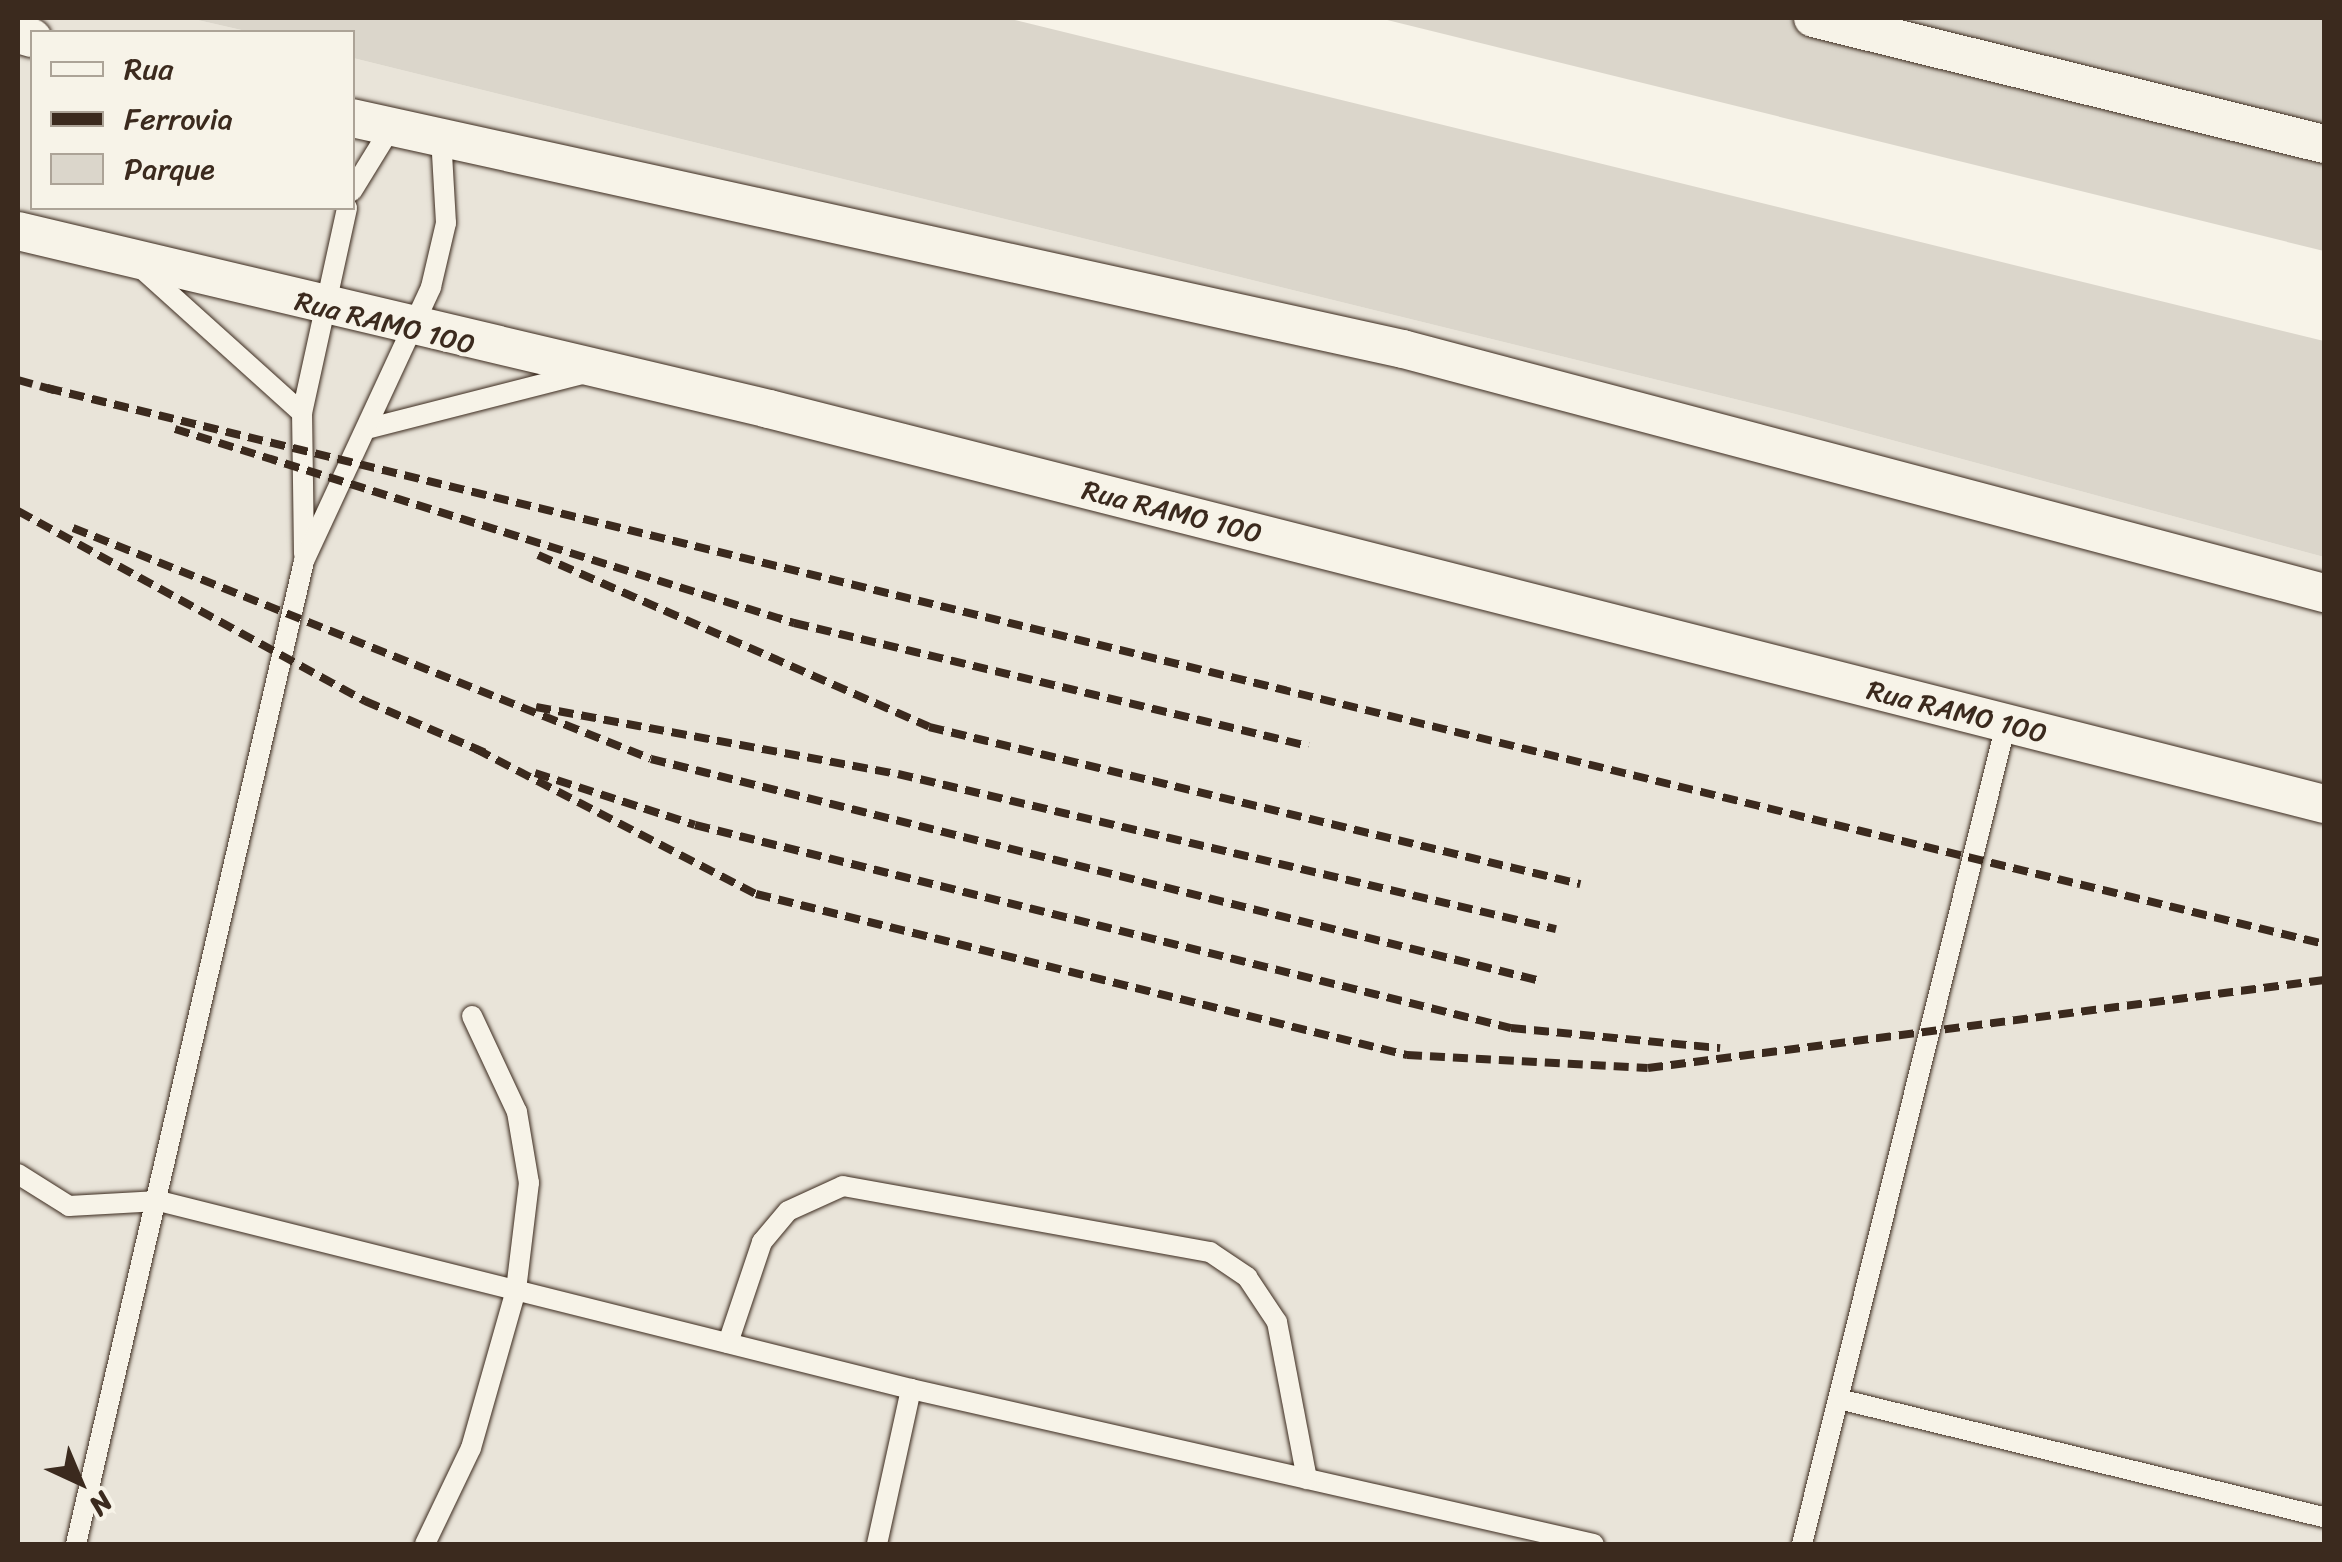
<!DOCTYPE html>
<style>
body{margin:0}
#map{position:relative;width:2342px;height:1562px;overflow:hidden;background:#f7f3e8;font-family:Sriracha,sans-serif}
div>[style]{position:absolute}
.built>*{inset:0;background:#e9e4d9}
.green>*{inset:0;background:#dbd6cb}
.roads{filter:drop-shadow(0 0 2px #3b2a1e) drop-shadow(0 0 2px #3b2a1e)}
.lane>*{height:20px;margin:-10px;padding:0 10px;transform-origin:10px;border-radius:10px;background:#f7f3e8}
.street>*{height:38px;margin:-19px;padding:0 19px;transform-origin:19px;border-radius:19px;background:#f7f3e8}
.rail>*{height:8px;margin-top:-4px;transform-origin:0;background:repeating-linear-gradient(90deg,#3b2a1e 0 15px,transparent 0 23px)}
span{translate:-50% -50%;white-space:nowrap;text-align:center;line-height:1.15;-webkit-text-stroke:8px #f7f3e8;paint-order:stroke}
.street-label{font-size:28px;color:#3b2a1e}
.frame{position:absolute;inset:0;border:20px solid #3b2a1e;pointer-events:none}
.legend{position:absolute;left:30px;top:30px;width:325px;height:180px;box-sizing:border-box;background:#f7f3e8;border:2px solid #aca397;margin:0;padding:12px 18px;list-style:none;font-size:30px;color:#3b2a1e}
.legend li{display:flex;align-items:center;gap:20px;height:50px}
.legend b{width:50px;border:2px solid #aca397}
.north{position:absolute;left:30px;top:1432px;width:100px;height:100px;-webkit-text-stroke:8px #f7f3e8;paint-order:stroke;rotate:136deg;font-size:28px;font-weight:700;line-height:40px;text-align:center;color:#3b2a1e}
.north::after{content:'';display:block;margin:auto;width:35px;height:45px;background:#3b2a1e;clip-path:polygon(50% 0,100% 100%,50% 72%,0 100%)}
</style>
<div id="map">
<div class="built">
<div style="clip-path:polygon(18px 18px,189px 18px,250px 32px,32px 32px,32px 208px,352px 208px,353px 58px,1799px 415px,2324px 557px,2324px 1544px,18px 1544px)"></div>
</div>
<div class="green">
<div style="clip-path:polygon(189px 18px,1007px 18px,2324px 341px,2324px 557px,1799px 415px,353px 58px,352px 32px,250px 32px)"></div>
<div style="clip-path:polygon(1379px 18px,2324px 18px,2324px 251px)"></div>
</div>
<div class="roads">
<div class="lane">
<div style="left:352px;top:191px;width:76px;rotate:-58.4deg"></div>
<div style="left:140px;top:267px;width:218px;rotate:42deg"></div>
<div style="left:370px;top:428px;width:223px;rotate:-14.3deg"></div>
<div style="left:304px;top:554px;width:141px;rotate:-90.8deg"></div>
<div style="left:302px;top:413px;width:210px;rotate:-77.6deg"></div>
<div style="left:18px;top:1174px;width:60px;rotate:32.1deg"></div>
<div style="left:69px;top:1206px;width:90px;rotate:-3.2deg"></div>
<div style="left:159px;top:1201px;width:775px;rotate:14.04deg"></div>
<div style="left:911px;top:1389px;width:700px;rotate:12.79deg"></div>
<div style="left:728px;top:1343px;width:107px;rotate:-71.4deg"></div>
<div style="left:762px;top:1242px;width:40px;rotate:-50deg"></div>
<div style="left:788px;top:1211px;width:60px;rotate:-24.4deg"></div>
<div style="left:843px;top:1186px;width:373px;rotate:10.2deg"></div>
<div style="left:1210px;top:1252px;width:45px;rotate:34deg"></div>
<div style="left:1247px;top:1277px;width:54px;rotate:56.3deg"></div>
<div style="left:1277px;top:1322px;width:160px;rotate:79.2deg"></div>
<div style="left:1843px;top:1400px;width:495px;rotate:13.7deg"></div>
<div style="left:76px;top:1544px;width:1009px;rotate:-76.94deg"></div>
<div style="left:304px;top:561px;width:302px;rotate:-65.1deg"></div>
<div style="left:431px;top:287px;width:66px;rotate:-76.8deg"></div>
<div style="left:446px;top:223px;width:86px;rotate:-93.3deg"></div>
<div style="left:425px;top:1544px;width:106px;rotate:-64.4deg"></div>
<div style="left:471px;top:1448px;width:164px;rotate:-74.1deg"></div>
<div style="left:516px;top:1290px;width:108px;rotate:-83.1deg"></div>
<div style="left:529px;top:1183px;width:72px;rotate:-99.6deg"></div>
<div style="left:517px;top:1112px;width:106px;rotate:-115.1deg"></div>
<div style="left:877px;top:1544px;width:159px;rotate:-77.6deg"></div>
<div style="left:1802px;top:1544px;width:845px;rotate:-76.03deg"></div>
</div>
<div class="street">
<div style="left:1813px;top:18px;width:526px;rotate:13.85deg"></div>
<div style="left:18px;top:34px;width:15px;rotate:16deg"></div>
<div style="left:352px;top:118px;width:1076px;rotate:12.4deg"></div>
<div style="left:1403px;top:349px;width:953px;rotate:14.84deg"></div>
<div style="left:18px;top:231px;width:772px;rotate:13.33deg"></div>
<div style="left:769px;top:409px;width:1604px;rotate:14.25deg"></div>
</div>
</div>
<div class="rail">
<div style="left:18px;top:380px;width:45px;rotate:15.6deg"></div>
<div style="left:47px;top:388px;width:2344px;rotate:13.72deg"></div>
<div style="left:175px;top:429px;width:649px;rotate:17.4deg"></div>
<div style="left:794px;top:623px;width:529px;rotate:13.46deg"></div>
<div style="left:18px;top:511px;width:396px;rotate:28.7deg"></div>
<div style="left:365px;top:701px;width:134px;rotate:23.3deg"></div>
<div style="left:73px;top:528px;width:622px;rotate:21.78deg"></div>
<div style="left:651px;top:759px;width:917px;rotate:14.01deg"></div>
<div style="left:538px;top:555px;width:427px;rotate:23.7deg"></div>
<div style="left:929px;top:727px;width:670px;rotate:13.56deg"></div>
<div style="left:536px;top:707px;width:368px;rotate:10.5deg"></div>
<div style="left:898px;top:774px;width:676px;rotate:13.26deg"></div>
<div style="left:476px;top:749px;width:315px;rotate:27.4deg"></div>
<div style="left:756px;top:894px;width:671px;rotate:13.89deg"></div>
<div style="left:1407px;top:1055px;width:241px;rotate:3.1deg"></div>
<div style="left:1648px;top:1068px;width:682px;rotate:-7.42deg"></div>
<div style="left:535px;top:773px;width:168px;rotate:18deg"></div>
<div style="left:695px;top:825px;width:841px;rotate:13.97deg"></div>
<div style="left:1511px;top:1028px;width:210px;rotate:5.5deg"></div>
</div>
<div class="street-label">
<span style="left:385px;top:323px;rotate:14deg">Rua RAMO 100</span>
<span style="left:1172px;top:512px;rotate:14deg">Rua RAMO 100</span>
<span style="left:1957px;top:712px;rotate:14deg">Rua RAMO 100</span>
</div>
<div class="frame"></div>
<ul class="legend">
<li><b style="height:12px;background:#f7f3e8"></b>Rua</li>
<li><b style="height:12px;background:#3b2a1e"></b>Ferrovia</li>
<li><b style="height:28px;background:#dbd6cb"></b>Parque</li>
</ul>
<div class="north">N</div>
</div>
